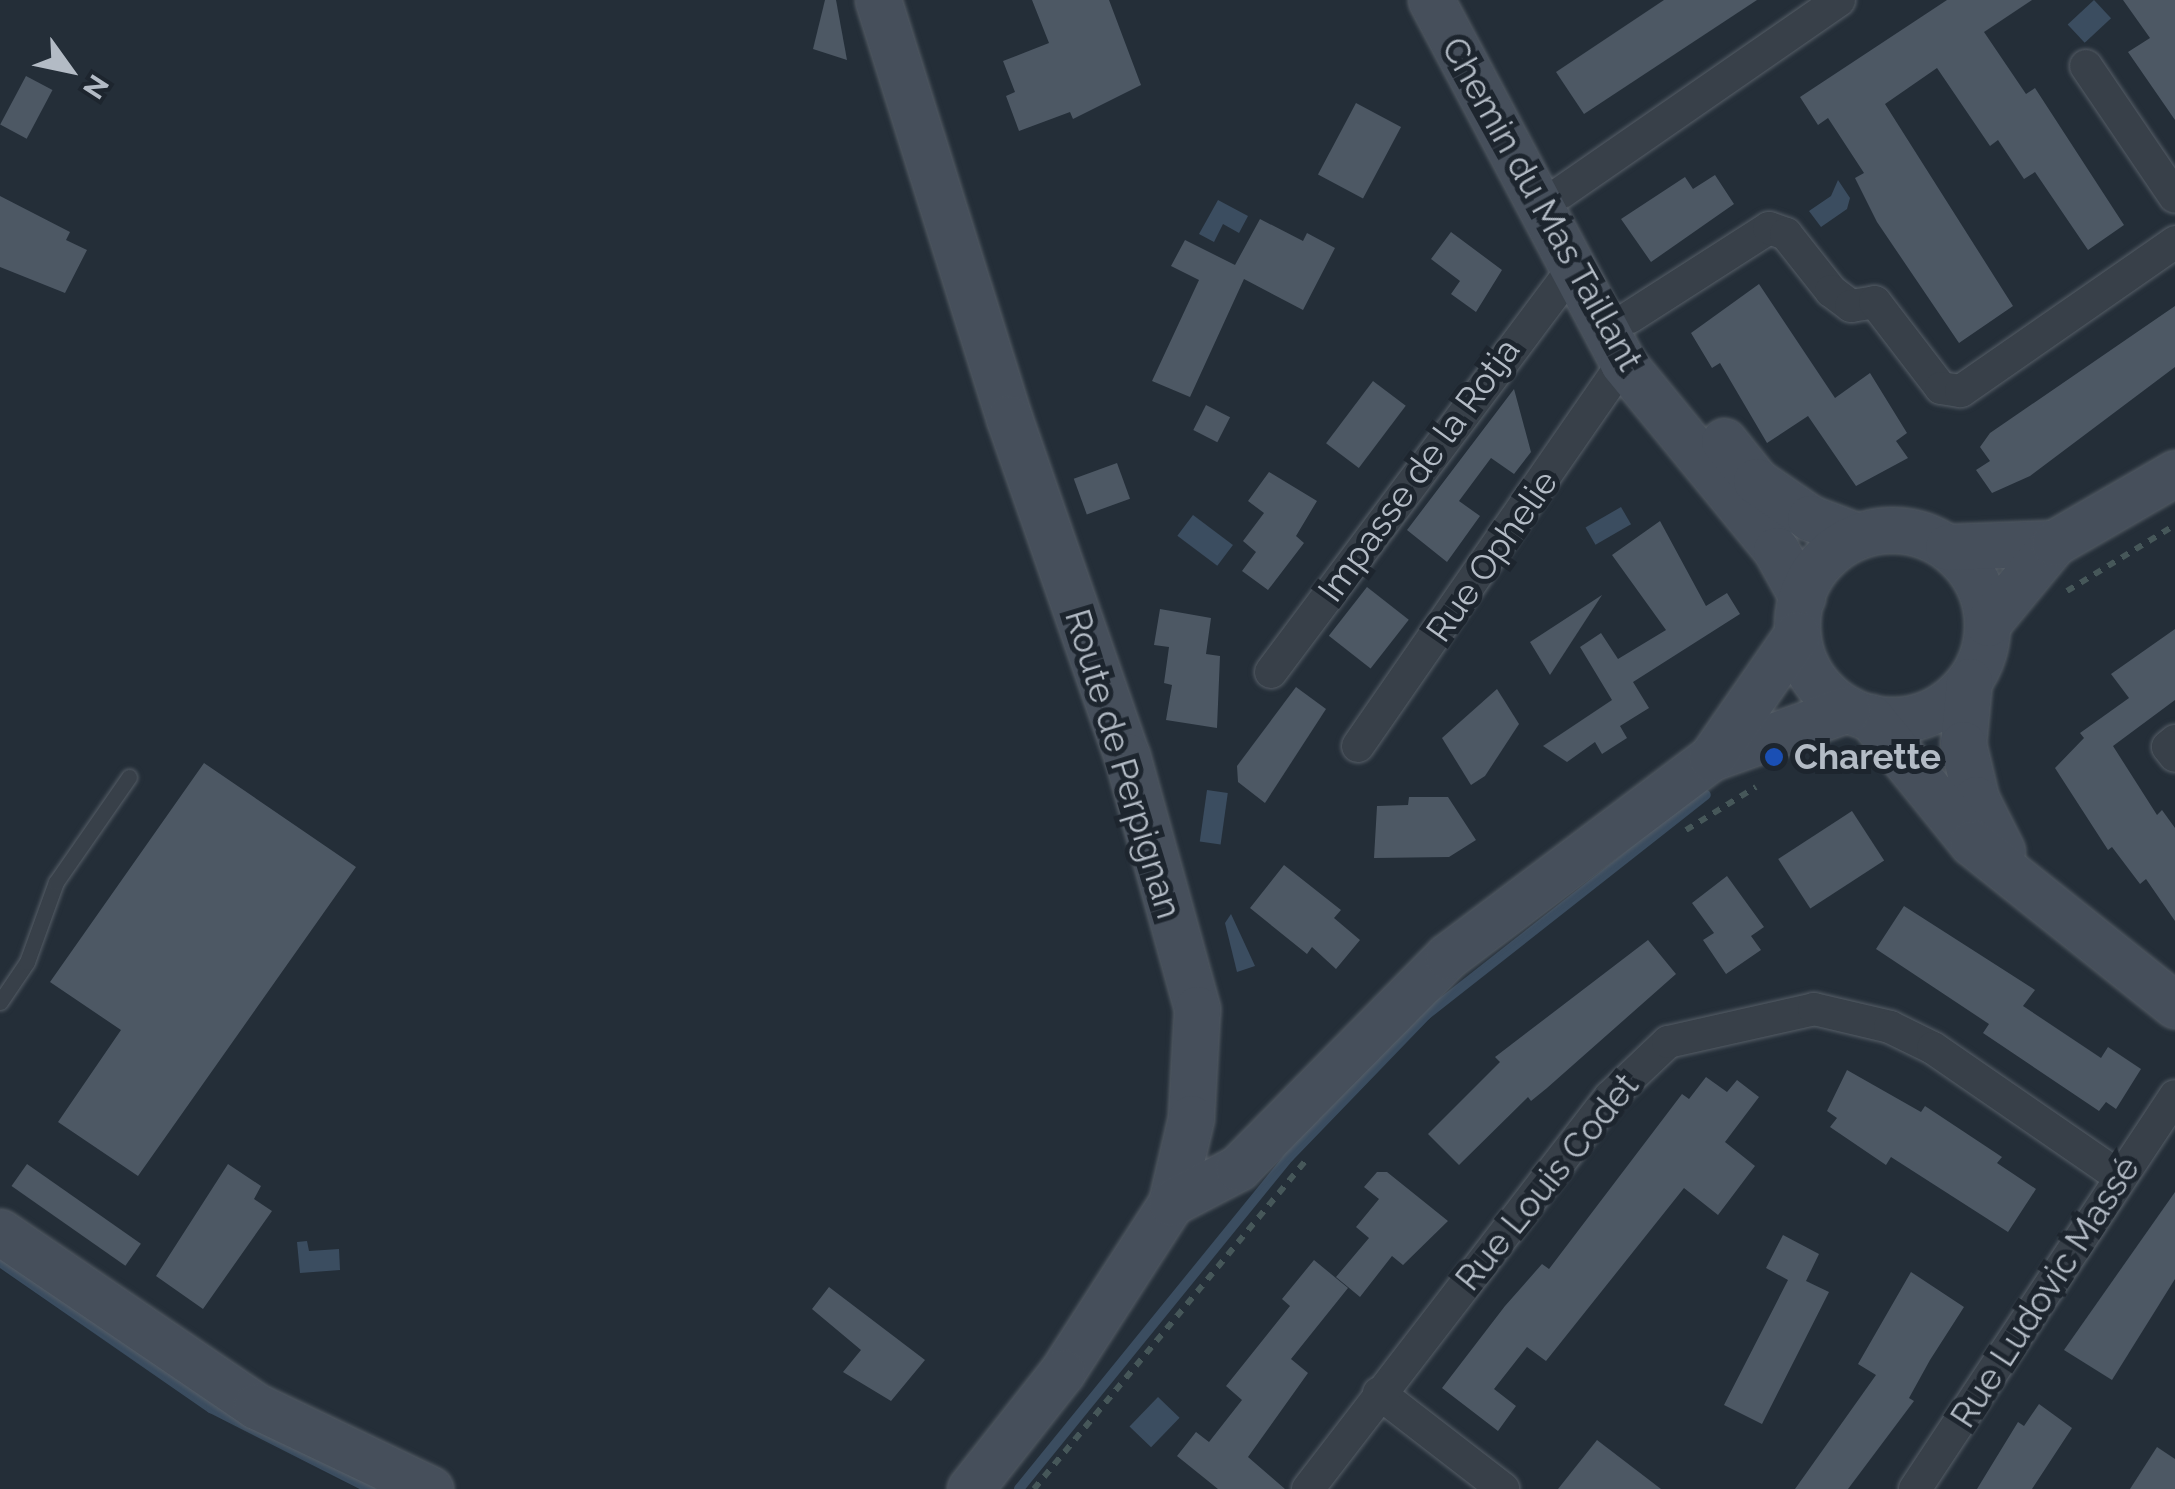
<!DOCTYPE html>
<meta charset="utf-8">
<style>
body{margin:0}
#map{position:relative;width:2175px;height:1489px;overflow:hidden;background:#242e38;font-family:Raleway,sans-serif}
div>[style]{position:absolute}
.water>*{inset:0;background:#3b4d60;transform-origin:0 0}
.stream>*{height:10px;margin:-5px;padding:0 5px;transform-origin:5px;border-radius:5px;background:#3b4d60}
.building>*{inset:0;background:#4d5864;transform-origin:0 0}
.path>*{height:6px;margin-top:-3px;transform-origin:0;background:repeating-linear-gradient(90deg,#465759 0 8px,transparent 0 16px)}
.roads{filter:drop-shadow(0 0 2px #565e67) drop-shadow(0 0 2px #565e67)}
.lane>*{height:15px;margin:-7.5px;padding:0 7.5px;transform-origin:7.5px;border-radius:7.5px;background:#384049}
.street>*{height:32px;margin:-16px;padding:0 16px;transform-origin:16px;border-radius:16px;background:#384049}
.secondary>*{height:45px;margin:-22.5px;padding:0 22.5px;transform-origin:22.5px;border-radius:22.5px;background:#464f5b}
.secondary>.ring{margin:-22.5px;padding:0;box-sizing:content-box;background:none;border:45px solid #464f5b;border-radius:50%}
.dots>*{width:28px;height:28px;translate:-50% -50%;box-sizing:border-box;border:5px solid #1d252e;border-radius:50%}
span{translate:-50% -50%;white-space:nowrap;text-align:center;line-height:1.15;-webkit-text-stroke:10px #1d252e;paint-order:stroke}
.street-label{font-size:35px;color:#b3bbc5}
.poi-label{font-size:35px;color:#b3bbc5;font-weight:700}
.left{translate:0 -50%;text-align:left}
.north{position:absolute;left:20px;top:20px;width:100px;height:100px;-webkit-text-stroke:8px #1d252e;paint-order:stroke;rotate:123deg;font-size:28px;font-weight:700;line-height:40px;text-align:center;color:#b3bbc5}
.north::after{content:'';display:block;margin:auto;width:35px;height:45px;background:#b3bbc5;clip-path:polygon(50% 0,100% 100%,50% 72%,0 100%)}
</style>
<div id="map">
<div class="water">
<div style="left:2094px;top:0;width:25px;height:36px;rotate:47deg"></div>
<div style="clip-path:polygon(1838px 180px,1850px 198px,1847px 209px,1821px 227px,1809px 211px,1831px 196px)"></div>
<div style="clip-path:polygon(1218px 200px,1248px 216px,1239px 233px,1223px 224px,1214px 242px,1199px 234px)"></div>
<div style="left:1621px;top:507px;width:20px;height:41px;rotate:60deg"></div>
<div style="left:1193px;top:515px;width:50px;height:26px;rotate:37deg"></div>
<div style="left:1207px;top:790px;width:21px;height:52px;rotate:8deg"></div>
<div style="clip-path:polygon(1231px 914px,1255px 966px,1237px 972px,1225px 923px)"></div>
<div style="clip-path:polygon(307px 1241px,309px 1251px,339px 1249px,340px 1270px,300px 1273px,297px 1242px)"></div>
<div style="left:1158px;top:1397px;width:30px;height:41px;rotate:44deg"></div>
</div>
<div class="stream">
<div style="left:0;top:1262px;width:257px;rotate:34.7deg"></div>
<div style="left:211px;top:1408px;width:179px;rotate:26.9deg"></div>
<div style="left:1019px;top:1489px;width:428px;rotate:-50.9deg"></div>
<div style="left:1289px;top:1157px;width:197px;rotate:-46deg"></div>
<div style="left:1426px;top:1015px;width:356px;rotate:-38.2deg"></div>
</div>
<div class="building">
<div style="clip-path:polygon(825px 0,836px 0,847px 60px,813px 49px)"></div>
<div style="clip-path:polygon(1032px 0,1109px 0,1141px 85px,1073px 119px,1070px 112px,1019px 131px,1006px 96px,1015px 92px,1003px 61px,1049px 43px)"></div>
<div style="clip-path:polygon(1664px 0,1757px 0,1584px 114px,1556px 72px)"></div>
<div style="clip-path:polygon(1947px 0,2032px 0,1984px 32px,2026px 94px,2035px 88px,2124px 225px,2088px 250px,2035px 172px,2024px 179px,1998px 140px,1990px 146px,1937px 68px,1885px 104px,2013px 306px,1959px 343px,1877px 222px,1855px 178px,1864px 173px,1828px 118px,1818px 125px,1800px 97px)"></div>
<div style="clip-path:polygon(2123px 0,2175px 0,2175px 120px,2128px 52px,2150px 38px)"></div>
<div style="left:26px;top:76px;width:30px;height:55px;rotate:28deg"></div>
<div style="left:1356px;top:103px;width:51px;height:81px;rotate:28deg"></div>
<div style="clip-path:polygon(1715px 175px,1734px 204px,1651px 262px,1621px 219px,1685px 177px,1693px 189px)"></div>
<div style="clip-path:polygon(0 196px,70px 232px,66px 240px,87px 250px,65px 293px,0 267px)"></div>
<div style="clip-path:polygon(1260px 219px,1303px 241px,1307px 233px,1335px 248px,1303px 310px,1244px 279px,1190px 397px,1152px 381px,1199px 280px,1171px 266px,1185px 240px,1235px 265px)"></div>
<div style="clip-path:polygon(1451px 232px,1502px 270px,1476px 312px,1451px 294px,1460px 281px,1431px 259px)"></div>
<div style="clip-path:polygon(1759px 284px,1835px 398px,1870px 373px,1907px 433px,1896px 441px,1908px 458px,1856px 486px,1808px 416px,1767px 443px,1720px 363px,1712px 368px,1691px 333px)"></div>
<div style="clip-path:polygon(2175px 306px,2175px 367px,2030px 476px,1992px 493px,1976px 470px,1990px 461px,1980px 447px,1990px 433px)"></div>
<div style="left:1373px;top:381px;width:41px;height:78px;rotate:37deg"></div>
<div style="clip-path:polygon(1514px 389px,1531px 452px,1514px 474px,1491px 458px,1459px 501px,1480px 516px,1447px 562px,1407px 530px)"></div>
<div style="left:1206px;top:405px;width:27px;height:28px;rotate:27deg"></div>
<div style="left:1117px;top:463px;width:38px;height:46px;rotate:70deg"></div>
<div style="clip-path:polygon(1269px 472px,1317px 501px,1296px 536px,1304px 543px,1268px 590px,1242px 571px,1256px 552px,1243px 541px,1264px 513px,1248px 501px)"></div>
<div style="clip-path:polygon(1660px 521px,1706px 606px,1727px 593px,1740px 614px,1633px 682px,1649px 708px,1620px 726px,1627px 738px,1602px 754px,1595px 742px,1567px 762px,1543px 746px,1612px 700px,1580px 647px,1601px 633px,1618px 659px,1666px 630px,1612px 555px)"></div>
<div style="left:1367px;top:587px;width:53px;height:62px;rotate:38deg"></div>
<div style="clip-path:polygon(1602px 595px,1550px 675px,1530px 642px)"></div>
<div style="clip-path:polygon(1160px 609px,1211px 618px,1206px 654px,1220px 656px,1217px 728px,1166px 720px,1172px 685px,1164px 683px,1169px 647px,1154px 645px)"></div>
<div style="clip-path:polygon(2175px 629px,2175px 700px,2113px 746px,2157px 815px,2162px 810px,2175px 828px,2175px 921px,2146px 879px,2140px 884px,2112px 847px,2108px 850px,2055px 768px,2084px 738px,2080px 733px,2129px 698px,2111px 674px)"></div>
<div style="clip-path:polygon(1296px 687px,1326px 709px,1265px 803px,1238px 782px,1237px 766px)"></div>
<div style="clip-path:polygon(1497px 689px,1519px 724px,1485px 776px,1471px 785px,1442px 738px)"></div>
<div style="clip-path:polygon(204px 763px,356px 867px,138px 1176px,58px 1122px,121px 1030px,50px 982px)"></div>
<div style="clip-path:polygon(1409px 797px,1448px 797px,1476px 840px,1449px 857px,1374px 858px,1377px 806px,1408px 805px)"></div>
<div style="left:1852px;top:811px;width:59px;height:88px;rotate:57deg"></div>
<div style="clip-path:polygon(1284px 865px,1341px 910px,1334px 918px,1360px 940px,1336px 969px,1312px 947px,1307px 954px,1250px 908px)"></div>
<div style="clip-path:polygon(1727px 876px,1764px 927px,1751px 936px,1761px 950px,1726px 974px,1703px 940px,1714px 933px,1692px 903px)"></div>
<div style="clip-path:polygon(1904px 906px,2035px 990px,2023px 1006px,2101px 1058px,2108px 1047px,2141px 1069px,2116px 1109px,2106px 1102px,2099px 1111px,1983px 1033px,1989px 1024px,1876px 949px)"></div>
<div style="clip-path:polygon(1648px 940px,1676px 974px,1547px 1088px,1531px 1101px,1528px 1097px,1459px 1165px,1428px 1134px,1500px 1062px,1495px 1057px)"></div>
<div style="clip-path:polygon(1847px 1070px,1921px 1112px,1925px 1106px,2002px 1157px,1997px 1163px,2036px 1189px,2008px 1232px,1891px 1157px,1886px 1165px,1830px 1127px,1837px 1118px,1827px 1111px)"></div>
<div style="clip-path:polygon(1706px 1077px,1727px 1092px,1737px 1080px,1759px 1097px,1725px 1142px,1755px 1166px,1718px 1215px,1684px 1188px,1546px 1361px,1527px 1347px,1494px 1389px,1516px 1406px,1498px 1431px,1442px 1388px,1505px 1306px,1542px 1264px,1549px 1269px,1682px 1094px,1689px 1099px)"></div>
<div style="left:27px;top:1164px;width:139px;height:27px;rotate:35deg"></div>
<div style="clip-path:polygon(228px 1164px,261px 1186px,254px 1199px,272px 1211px,203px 1309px,156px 1276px)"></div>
<div style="clip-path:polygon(1377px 1172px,1387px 1172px,1448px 1221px,1403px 1265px,1392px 1256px,1360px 1297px,1336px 1277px,1369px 1238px,1356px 1227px,1379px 1199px,1364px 1187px)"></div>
<div style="clip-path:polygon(2175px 1192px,2175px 1279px,2112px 1380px,2064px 1350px)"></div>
<div style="clip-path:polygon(1783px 1235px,1819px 1254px,1806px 1281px,1829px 1292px,1762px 1424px,1724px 1405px,1788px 1280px,1766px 1268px)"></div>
<div style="clip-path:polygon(1314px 1260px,1348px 1288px,1291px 1359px,1308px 1373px,1248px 1457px,1285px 1489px,1218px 1489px,1177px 1456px,1196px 1432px,1209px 1442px,1242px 1400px,1226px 1386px,1290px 1306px,1282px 1299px)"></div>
<div style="clip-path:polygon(1911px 1272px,1964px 1307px,1930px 1360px,1909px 1398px,1914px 1401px,1848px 1489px,1795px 1489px,1876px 1375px,1858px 1364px)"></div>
<div style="clip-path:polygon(829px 1287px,925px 1360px,891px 1401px,843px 1372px,861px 1350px,812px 1309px)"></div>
<div style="clip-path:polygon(2039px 1404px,2072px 1428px,2032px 1489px,1977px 1489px,2018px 1422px,2024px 1426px)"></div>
<div style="clip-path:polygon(1597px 1440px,1661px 1489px,1558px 1489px)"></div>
<div style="clip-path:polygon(2157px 1447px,2175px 1459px,2175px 1489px,2130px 1489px)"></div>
</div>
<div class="path">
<div style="left:2067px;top:591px;width:127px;rotate:-31.4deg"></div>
<div style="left:1686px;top:830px;width:82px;rotate:-31.6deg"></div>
<div style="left:1034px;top:1489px;width:430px;rotate:-50.4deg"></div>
</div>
<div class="roads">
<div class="lane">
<div style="left:0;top:1002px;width:48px;rotate:-56deg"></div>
<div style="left:27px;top:962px;width:85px;rotate:-70.1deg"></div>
<div style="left:56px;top:882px;width:128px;rotate:-55.2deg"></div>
</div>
<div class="street">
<div style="left:2086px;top:66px;width:158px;rotate:55.8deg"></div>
<div style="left:1562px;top:192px;width:337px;rotate:-34.7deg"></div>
<div style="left:1630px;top:317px;width:165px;rotate:-32.6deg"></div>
<div style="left:1769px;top:228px;width:18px;rotate:19deg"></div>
<div style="left:1786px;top:234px;width:73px;rotate:51.7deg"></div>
<div style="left:1831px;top:291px;width:25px;rotate:37deg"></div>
<div style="left:1851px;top:306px;width:24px;rotate:-9deg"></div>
<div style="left:1875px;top:302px;width:108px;rotate:52.5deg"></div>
<div style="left:1941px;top:388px;width:20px;rotate:9deg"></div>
<div style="left:1961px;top:391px;width:261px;rotate:-34.8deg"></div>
<div style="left:1271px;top:672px;width:502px;rotate:-53.18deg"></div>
<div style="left:2175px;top:741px;width:9px;rotate:139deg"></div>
<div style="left:2168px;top:747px;width:11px;rotate:52deg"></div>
<div style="left:1358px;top:746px;width:466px;rotate:-55.3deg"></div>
<div style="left:1379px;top:1393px;width:157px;rotate:37.7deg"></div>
<div style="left:1308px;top:1489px;width:495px;rotate:-52.4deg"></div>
<div style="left:1610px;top:1097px;width:80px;rotate:-43.5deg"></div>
<div style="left:1668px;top:1042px;width:150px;rotate:-12.7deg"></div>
<div style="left:1814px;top:1009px;width:78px;rotate:13.3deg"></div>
<div style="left:1890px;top:1027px;width:48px;rotate:26deg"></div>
<div style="left:1933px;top:1048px;width:227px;rotate:34.6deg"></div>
<div style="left:1915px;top:1489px;width:471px;rotate:-56.5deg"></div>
</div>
<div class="secondary">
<div style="left:878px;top:0;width:438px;rotate:72.6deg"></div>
<div style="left:1009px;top:418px;width:358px;rotate:70.8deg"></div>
<div style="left:1127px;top:756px;width:263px;rotate:74.5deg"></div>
<div style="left:1197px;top:1009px;width:109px;rotate:93.2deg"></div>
<div style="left:1191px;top:1118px;width:87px;rotate:103.2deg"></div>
<div style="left:1171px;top:1203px;width:201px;rotate:122.8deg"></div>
<div style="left:1062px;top:1372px;width:149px;rotate:128.2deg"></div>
<div style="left:1431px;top:0;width:411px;rotate:62.1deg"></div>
<div style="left:1623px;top:363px;width:242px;rotate:50.7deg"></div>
<div style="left:1776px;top:550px;width:54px;rotate:61deg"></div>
<div style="left:1724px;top:441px;width:51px;rotate:51.3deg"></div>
<div style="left:1756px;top:481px;width:65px;rotate:34.4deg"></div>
<div style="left:1810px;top:518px;width:51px;rotate:20.6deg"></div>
<div class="ring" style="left:1797px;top:530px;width:145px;height:145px"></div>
<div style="left:1948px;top:547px;width:106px;rotate:-2.2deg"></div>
<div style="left:1988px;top:623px;width:104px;rotate:-50.5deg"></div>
<div style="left:2054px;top:543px;width:140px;rotate:-30deg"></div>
<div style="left:1969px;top:681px;width:63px;rotate:95.4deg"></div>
<div style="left:1963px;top:744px;width:57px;rotate:76.7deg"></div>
<div style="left:1976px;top:799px;width:58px;rotate:63.4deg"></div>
<div style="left:1870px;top:717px;width:162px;rotate:51deg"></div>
<div style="left:1972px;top:843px;width:260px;rotate:38.6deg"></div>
<div style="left:1711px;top:758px;width:145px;rotate:-19.7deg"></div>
<div style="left:1171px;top:1203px;width:76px;rotate:-27.6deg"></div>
<div style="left:1238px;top:1168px;width:298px;rotate:-45.3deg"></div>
<div style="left:1448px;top:956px;width:329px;rotate:-37deg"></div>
<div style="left:1711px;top:758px;width:151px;rotate:-55.3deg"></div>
<div style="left:0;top:1232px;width:310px;rotate:34.2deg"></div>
<div style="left:256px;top:1406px;width:193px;rotate:25.5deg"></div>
</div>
</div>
<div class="dots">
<div style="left:1774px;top:757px;background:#1a4fb4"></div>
</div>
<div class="street-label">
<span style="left:1542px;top:204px;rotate:61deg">Chemin du Mas Taillant</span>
<span style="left:1419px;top:470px;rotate:-54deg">Impasse de la Rotja</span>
<span style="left:1492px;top:556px;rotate:-55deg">Rue Ophelie</span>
<span style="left:1123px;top:764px;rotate:73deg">Route de Perpignan</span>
<span style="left:1547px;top:1182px;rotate:-51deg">Rue Louis Codet</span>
<span style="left:2045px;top:1292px;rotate:-57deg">Rue Ludovic Massé</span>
</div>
<div class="poi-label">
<span class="left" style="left:1794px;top:757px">Charette</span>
</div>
<div class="north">N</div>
</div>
